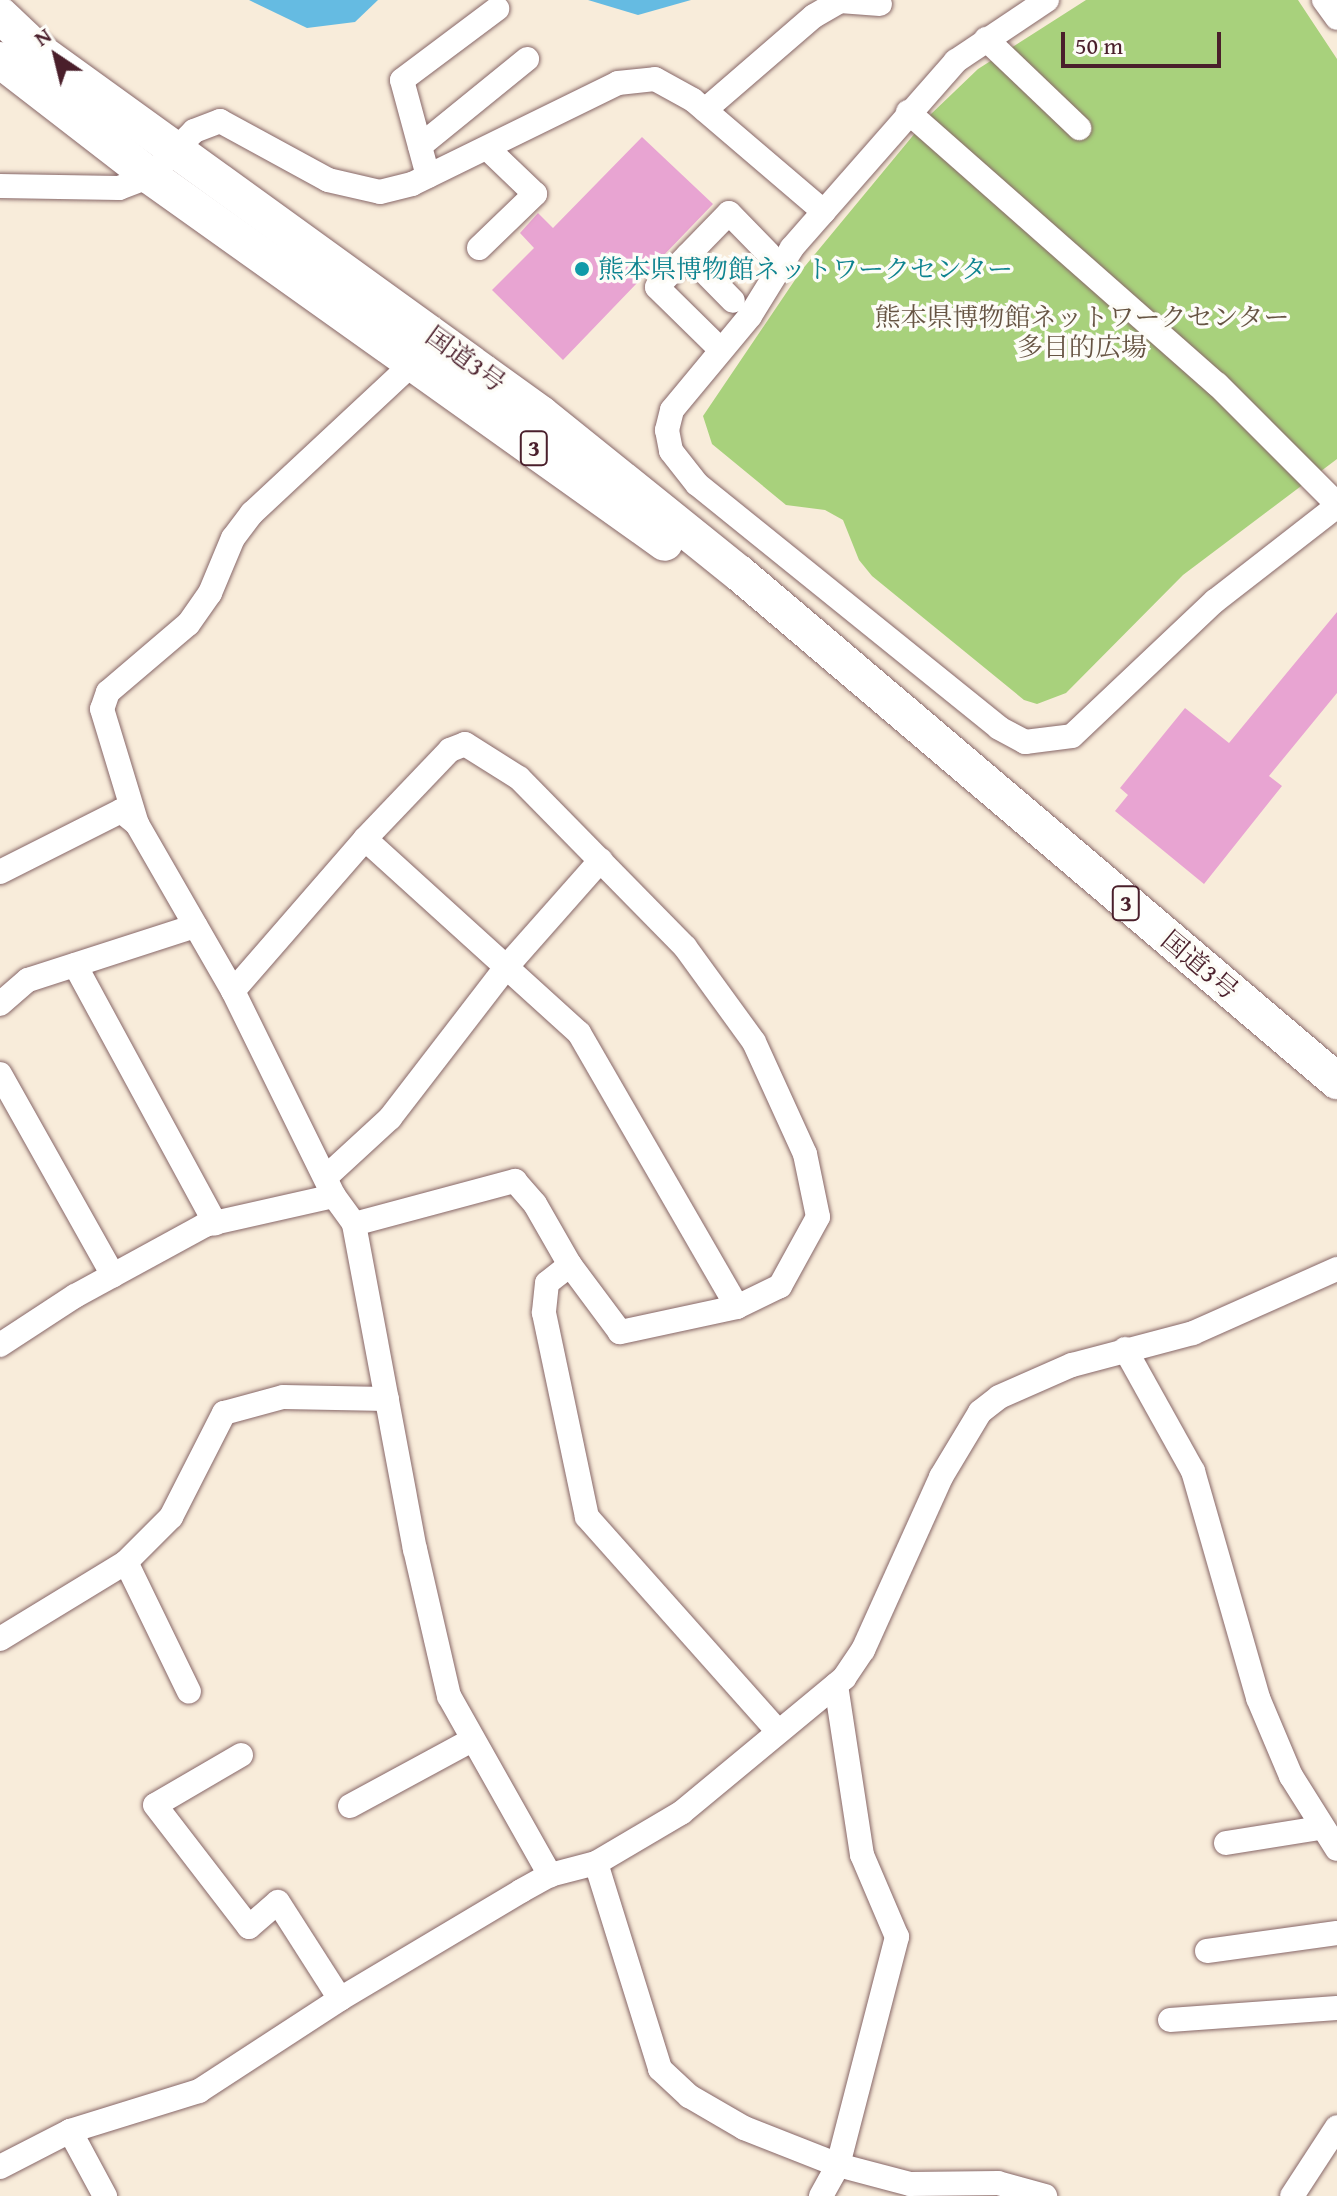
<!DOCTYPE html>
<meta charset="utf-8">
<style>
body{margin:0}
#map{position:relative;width:1337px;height:2196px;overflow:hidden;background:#f8ecda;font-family:"Gentium Book Plus","Noto Serif JP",serif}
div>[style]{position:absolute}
.green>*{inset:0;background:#a8d17c}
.water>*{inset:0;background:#65bbe2}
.building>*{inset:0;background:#e8a4d2}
.roads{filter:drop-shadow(0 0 2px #876768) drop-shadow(0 0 2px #876768)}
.minor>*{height:24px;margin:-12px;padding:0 12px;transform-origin:12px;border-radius:12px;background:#fff}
.highway>*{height:36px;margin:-18px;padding:0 18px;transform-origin:18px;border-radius:18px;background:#fff}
.dots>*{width:22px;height:22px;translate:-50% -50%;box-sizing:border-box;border:4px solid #fdfcf7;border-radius:50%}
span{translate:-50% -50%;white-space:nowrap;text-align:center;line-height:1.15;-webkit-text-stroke:7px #fdfcf7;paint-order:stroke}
.shield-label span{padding:2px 6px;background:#fdfcf7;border:2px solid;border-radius:6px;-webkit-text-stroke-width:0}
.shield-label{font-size:24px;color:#4a1f2b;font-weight:700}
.culture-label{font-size:26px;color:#0d838f}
.left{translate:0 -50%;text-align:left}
.park-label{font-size:26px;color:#665443}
.street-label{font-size:26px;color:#4a1f2b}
.north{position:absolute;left:16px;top:16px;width:80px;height:80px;-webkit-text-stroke:6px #fdfcf7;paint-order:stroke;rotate:325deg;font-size:22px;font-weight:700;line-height:32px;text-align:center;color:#4a1f2b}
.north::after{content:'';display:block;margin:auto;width:28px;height:36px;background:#4a1f2b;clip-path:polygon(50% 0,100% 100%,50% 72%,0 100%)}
.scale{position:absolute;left:1061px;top:32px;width:160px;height:36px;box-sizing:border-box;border:4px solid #4a1f2b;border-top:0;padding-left:10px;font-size:24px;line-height:28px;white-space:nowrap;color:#4a1f2b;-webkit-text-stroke:6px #fdfcf7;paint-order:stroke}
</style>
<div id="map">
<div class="green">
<div style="clip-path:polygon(1086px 0,1298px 0,1337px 59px,1337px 459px,1183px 575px,1066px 693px,1037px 704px,1024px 700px,872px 576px,859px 560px,843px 520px,825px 510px,786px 505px,712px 444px,703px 416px,801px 271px,930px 115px,978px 69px)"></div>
</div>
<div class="water">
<div style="clip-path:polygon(249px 0,378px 0,355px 22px,307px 28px)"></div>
<div style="clip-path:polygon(588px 0,691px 0,638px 15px)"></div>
</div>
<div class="building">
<div style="clip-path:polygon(642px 137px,713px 204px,563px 360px,492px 290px,534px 248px,520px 233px,538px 213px,553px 228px)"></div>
<div style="clip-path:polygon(1337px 612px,1337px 693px,1269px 776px,1282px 786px,1204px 884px,1115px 811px,1128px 795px,1120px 788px,1185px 708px,1229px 743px)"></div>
</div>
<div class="roads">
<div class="minor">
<div style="left:1047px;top:0;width:110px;rotate:146.2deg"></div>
<div style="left:956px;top:61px;width:249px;rotate:131.3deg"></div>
<div style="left:792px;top:248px;width:80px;rotate:121.7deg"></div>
<div style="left:750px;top:316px;width:122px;rotate:129.7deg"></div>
<div style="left:672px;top:410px;width:21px;rotate:104deg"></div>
<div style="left:667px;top:430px;width:21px;rotate:79deg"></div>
<div style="left:671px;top:451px;width:42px;rotate:51.8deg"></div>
<div style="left:697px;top:484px;width:388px;rotate:38.9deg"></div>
<div style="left:999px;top:728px;width:30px;rotate:28deg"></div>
<div style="left:1025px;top:742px;width:47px;rotate:-7.3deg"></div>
<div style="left:1072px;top:736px;width:197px;rotate:-43.4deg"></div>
<div style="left:1215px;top:601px;width:155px;rotate:-37.9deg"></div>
<div style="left:1324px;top:0;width:22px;rotate:54deg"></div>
<div style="left:986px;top:39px;width:129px;rotate:43.7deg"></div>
<div style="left:705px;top:110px;width:144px;rotate:-40.8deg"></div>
<div style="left:814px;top:16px;width:30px;rotate:-30deg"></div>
<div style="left:840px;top:1px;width:40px;rotate:4.3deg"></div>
<div style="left:908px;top:112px;width:412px;rotate:41.4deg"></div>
<div style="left:1217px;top:384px;width:170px;rotate:45deg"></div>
<div style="left:420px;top:146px;width:138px;rotate:-39.1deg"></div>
<div style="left:428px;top:176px;width:99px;rotate:-105.2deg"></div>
<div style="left:402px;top:80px;width:119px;rotate:-36.8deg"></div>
<div style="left:0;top:186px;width:119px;rotate:1deg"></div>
<div style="left:119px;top:188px;width:33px;rotate:-21deg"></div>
<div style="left:150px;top:176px;width:63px;rotate:-45.6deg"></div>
<div style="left:194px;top:131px;width:28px;rotate:-21deg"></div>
<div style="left:220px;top:121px;width:123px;rotate:28.6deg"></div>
<div style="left:328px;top:180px;width:53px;rotate:13deg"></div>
<div style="left:380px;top:192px;width:33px;rotate:-14deg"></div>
<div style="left:412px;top:184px;width:229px;rotate:-26.1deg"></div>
<div style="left:618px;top:83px;width:37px;rotate:-6deg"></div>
<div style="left:655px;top:79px;width:43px;rotate:28.9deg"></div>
<div style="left:693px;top:100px;width:172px;rotate:40.5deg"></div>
<div style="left:479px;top:248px;width:78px;rotate:-44deg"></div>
<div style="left:535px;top:194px;width:66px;rotate:-136.2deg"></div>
<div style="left:688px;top:255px;width:64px;rotate:45.6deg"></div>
<div style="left:720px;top:349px;width:88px;rotate:-135.5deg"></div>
<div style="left:657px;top:287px;width:103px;rotate:-45.8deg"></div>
<div style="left:729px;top:213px;width:56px;rotate:45.7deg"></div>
<div style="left:412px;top:364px;width:219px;rotate:137deg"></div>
<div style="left:252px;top:513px;width:31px;rotate:127deg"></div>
<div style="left:233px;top:538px;width:60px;rotate:112.7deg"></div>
<div style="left:210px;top:593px;width:38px;rotate:125deg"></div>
<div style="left:188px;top:624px;width:105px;rotate:139.6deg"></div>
<div style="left:108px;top:692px;width:18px;rotate:109deg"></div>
<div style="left:102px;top:709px;width:120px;rotate:73.1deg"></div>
<div style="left:137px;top:824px;width:193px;rotate:60.1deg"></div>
<div style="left:233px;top:991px;width:229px;rotate:63.8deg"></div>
<div style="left:334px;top:1196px;width:34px;rotate:54deg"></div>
<div style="left:354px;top:1224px;width:331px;rotate:79.4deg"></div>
<div style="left:415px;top:1549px;width:151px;rotate:77deg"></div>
<div style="left:449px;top:1696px;width:206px;rotate:60.6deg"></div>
<div style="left:365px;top:839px;width:289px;rotate:42.2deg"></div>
<div style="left:579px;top:1033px;width:316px;rotate:60deg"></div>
<div style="left:0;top:872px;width:136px;rotate:-26.8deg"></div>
<div style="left:121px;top:811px;width:21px;rotate:39deg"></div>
<div style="left:75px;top:965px;width:294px;rotate:61.5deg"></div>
<div style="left:233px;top:991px;width:201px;rotate:-49deg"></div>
<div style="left:365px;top:839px;width:123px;rotate:-46.3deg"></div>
<div style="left:450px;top:750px;width:16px;rotate:-22deg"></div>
<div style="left:465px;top:744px;width:64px;rotate:32.2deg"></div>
<div style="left:519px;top:778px;width:237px;rotate:45.5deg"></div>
<div style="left:685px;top:947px;width:117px;rotate:54deg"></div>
<div style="left:754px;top:1042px;width:123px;rotate:65.5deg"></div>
<div style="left:805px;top:1154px;width:64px;rotate:78.3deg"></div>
<div style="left:818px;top:1217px;width:79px;rotate:118.8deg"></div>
<div style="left:780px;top:1286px;width:48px;rotate:154deg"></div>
<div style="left:737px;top:1307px;width:120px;rotate:167.9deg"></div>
<div style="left:620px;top:1332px;width:84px;rotate:-126.7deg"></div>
<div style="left:570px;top:1265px;width:29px;rotate:142deg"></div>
<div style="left:547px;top:1283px;width:30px;rotate:96deg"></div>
<div style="left:544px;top:1313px;width:208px;rotate:78.1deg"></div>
<div style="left:587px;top:1517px;width:285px;rotate:48.3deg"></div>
<div style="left:0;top:1004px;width:37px;rotate:-41deg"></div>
<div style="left:28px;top:980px;width:176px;rotate:-17.9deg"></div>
<div style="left:0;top:1074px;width:231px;rotate:60.7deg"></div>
<div style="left:327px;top:1176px;width:86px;rotate:-42.6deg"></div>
<div style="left:390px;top:1118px;width:193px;rotate:-52.4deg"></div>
<div style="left:508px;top:965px;width:140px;rotate:-48.5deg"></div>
<div style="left:354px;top:1224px;width:167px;rotate:-15deg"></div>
<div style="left:515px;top:1181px;width:30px;rotate:49deg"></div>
<div style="left:535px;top:1204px;width:70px;rotate:60.2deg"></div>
<div style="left:0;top:1345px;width:90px;rotate:-33.2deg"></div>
<div style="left:75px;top:1296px;width:148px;rotate:-28.6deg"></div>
<div style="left:205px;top:1225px;width:132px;rotate:-12.7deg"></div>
<div style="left:1125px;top:1349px;width:140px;rotate:60.9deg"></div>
<div style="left:1193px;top:1471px;width:236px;rotate:74deg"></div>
<div style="left:1258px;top:1698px;width:85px;rotate:67.1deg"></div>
<div style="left:1291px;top:1776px;width:86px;rotate:57.8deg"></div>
<div style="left:126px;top:1562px;width:144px;rotate:64.1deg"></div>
<div style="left:0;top:1639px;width:148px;rotate:-31.4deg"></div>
<div style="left:126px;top:1562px;width:64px;rotate:-45deg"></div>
<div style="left:171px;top:1517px;width:117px;rotate:-63deg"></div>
<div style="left:224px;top:1413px;width:61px;rotate:-15.2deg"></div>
<div style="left:283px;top:1397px;width:104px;rotate:1.1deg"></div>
<div style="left:241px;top:1755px;width:99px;rotate:149.8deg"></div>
<div style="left:155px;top:1805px;width:154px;rotate:52.4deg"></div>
<div style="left:249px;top:1927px;width:38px;rotate:-41deg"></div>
<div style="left:278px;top:1902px;width:115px;rotate:57.4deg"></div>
<div style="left:350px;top:1806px;width:136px;rotate:-28.4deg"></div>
<div style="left:1226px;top:1843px;width:95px;rotate:-9.1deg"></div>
<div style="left:596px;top:1863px;width:216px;rotate:72.7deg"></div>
<div style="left:660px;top:2069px;width:40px;rotate:43deg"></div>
<div style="left:689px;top:2096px;width:64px;rotate:30.2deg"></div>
<div style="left:744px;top:2128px;width:101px;rotate:21.5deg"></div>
<div style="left:838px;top:2165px;width:74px;rotate:14.8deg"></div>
<div style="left:910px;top:2184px;width:88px;rotate:-0.7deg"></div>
<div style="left:998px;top:2183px;width:49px;rotate:15.5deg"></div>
<div style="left:1207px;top:1951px;width:131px;rotate:-7.9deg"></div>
<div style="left:1170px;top:2020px;width:167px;rotate:-4.1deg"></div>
<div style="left:70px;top:2131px;width:74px;rotate:61.7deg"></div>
<div style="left:0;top:2167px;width:79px;rotate:-27.2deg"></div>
<div style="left:70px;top:2131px;width:135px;rotate:-17.2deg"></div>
<div style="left:199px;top:2091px;width:168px;rotate:-33.1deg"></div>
<div style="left:340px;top:1999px;width:211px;rotate:-30.8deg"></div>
<div style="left:521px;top:1891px;width:33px;rotate:-29deg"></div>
<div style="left:550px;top:1875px;width:48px;rotate:-14.6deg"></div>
<div style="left:596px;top:1863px;width:99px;rotate:-30.5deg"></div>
<div style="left:681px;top:1813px;width:212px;rotate:-39.6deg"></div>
<div style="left:844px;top:1678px;width:34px;rotate:-56deg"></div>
<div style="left:863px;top:1650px;width:190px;rotate:-65.7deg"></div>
<div style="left:941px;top:1477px;width:76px;rotate:-59deg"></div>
<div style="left:980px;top:1412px;width:24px;rotate:-38deg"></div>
<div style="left:999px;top:1397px;width:80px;rotate:-23.7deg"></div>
<div style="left:1072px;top:1365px;width:125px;rotate:-14.8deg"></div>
<div style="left:1193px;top:1333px;width:158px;rotate:-24deg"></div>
<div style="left:821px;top:2196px;width:35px;rotate:-61deg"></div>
<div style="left:838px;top:2165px;width:236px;rotate:-75.5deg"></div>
<div style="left:897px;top:1937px;width:89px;rotate:-113.1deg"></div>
<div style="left:862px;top:1855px;width:172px;rotate:-98.7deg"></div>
<div style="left:1292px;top:2196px;width:82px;rotate:-56.9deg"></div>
</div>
<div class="highway">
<div style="left:0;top:15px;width:50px;rotate:43.4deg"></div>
<div style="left:36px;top:49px;width:623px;rotate:35.86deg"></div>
<div style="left:541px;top:414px;width:254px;rotate:38.8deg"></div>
<div style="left:739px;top:573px;width:785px;rotate:40.35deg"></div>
<div style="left:0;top:60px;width:190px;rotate:37.7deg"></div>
<div style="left:150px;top:176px;width:632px;rotate:35.47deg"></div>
</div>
</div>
<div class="dots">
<div style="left:582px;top:269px;background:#0f9aa8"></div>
</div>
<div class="shield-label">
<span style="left:534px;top:448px">3</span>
<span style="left:1126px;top:903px">3</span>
</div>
<div class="culture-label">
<span class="left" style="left:598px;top:269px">熊本県博物館ネットワークセンター</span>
</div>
<div class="park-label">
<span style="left:1082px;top:332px">熊本県博物館ネットワークセンター<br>多目的広場</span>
</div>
<div class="street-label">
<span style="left:466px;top:359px;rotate:36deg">国道3号</span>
<span style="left:1200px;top:965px;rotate:40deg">国道3号</span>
</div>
<div class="north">N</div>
<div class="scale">50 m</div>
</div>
